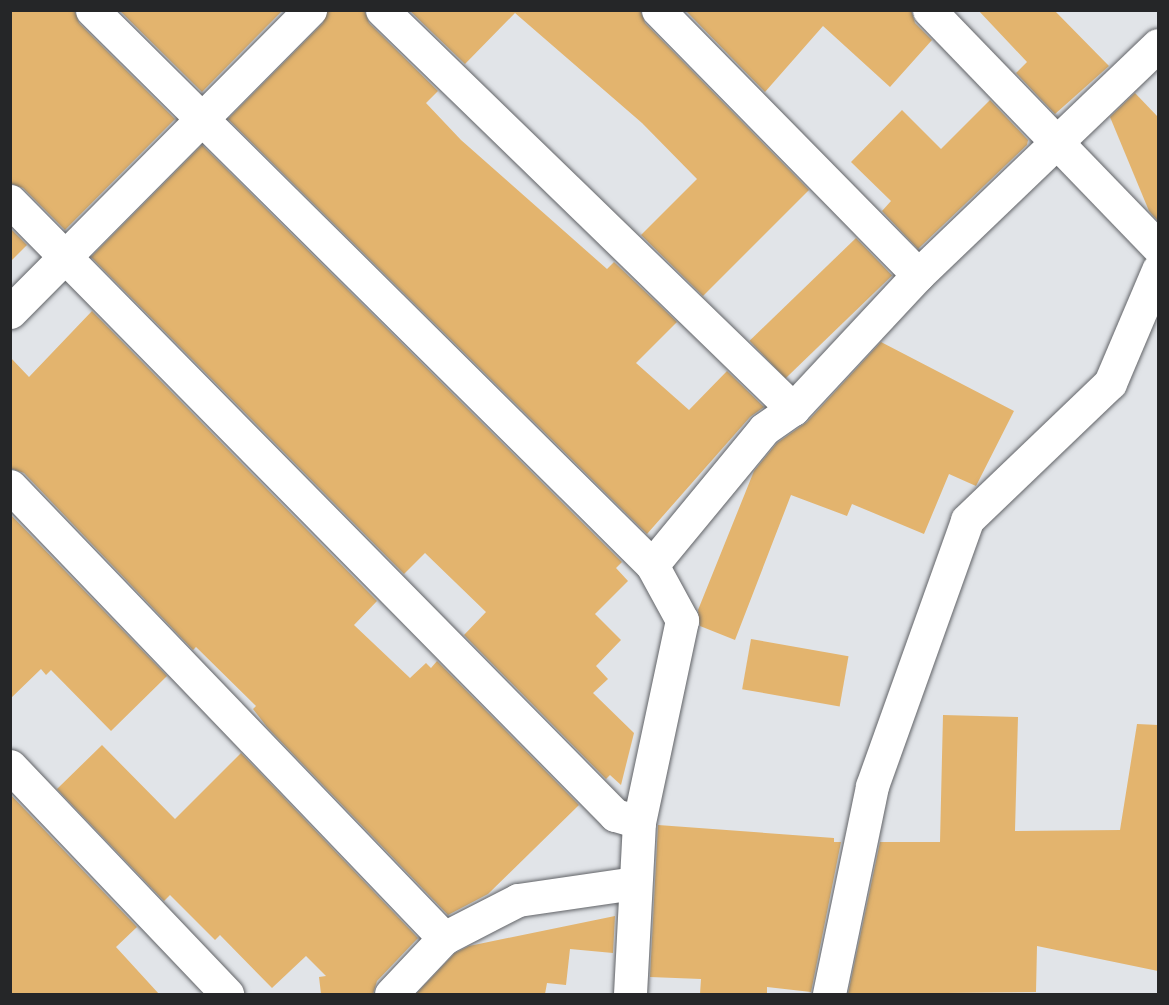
<!DOCTYPE html>
<style>
body{margin:0}
#map{position:relative;width:1169px;height:1005px;overflow:hidden;background:#e1e4e8;font-family:Jost,sans-serif}
div>[style]{position:absolute}
.building>*{inset:0;background:#e3b46e;transform-origin:0 0}
.roads{filter:drop-shadow(0 0 2px #616367) drop-shadow(0 0 2px #616367)}
.street>*{height:33px;margin:-16.5px;padding:0 16.5px;transform-origin:16.5px;border-radius:16.5px;background:#fff}
span{translate:-50% -50%;white-space:nowrap;text-align:center;line-height:1.15;-webkit-text-stroke:5px #e1e4e8;paint-order:stroke}
.frame{position:absolute;inset:0;border:12px solid #252628;pointer-events:none}
</style>
<div id="map">
<div class="building">
<div style="clip-path:polygon(10px 10px,74px 10px,79px 23px,175px 119px,65px 230px,23px 188px,10px 183px)"></div>
<div style="clip-path:polygon(119px 10px,283px 10px,202px 92px)"></div>
<div style="clip-path:polygon(328px 10px,364px 10px,369px 23px,438px 91px,426px 103px,461px 140px,607px 269px,614px 262px,677px 322px,636px 363px,689px 410px,727px 371px,764px 407px,750px 417px,647px 534px,228px 119px,323px 23px)"></div>
<div style="clip-path:polygon(409px 10px,640px 10px,645px 23px,809px 190px,703px 296px,641px 235px,697px 179px,642px 123px,515px 13px,465px 64px)"></div>
<div style="clip-path:polygon(685px 10px,911px 10px,915px 23px,932px 40px,890px 87px,823px 26px,765px 92px)"></div>
<div style="clip-path:polygon(978px 10px,1054px 10px,1109px 66px,1055px 114px,1016px 73px,1027px 62px)"></div>
<div style="clip-path:polygon(1135px 93px,1158px 117px,1158px 221px,1149px 211px,1110px 117px)"></div>
<div style="clip-path:polygon(990px 100px,1028px 140px,1027px 145px,918px 249px,882px 211px,891px 201px,851px 162px,902px 110px,941px 149px)"></div>
<div style="clip-path:polygon(202px 145px,622px 562px,616px 568px,628px 581px,595px 614px,621px 640px,596px 666px,608px 679px,593px 693px,634px 733px,621px 785px,610px 775px,606px 779px,464px 635px,486px 612px,425px 553px,404px 574px,91px 257px)"></div>
<div style="clip-path:polygon(10px 228px,27px 245px,10px 262px)"></div>
<div style="left:856px;top:238px;width:52px;height:148px;rotate:46deg"></div>
<div style="clip-path:polygon(92px 311px,377px 601px,354px 625px,410px 678px,426px 663px,431px 668px,437px 661px,579px 805px,488px 894px,448px 915px,267px 727px,253px 709px,256px 706px,196px 647px,193px 650px,24px 473px,10px 468px,10px 357px,29px 377px)"></div>
<div style="clip-path:polygon(881px 342px,1014px 411px,976px 486px,949px 474px,924px 534px,852px 504px,847px 516px,791px 495px,735px 640px,700px 626px,698px 610px,754px 471px,777px 443px,807px 422px)"></div>
<div style="clip-path:polygon(10px 514px,167px 676px,111px 731px,51px 670px,46px 675px,41px 669px,10px 699px)"></div>
<div style="left:751px;top:639px;width:99px;height:51px;rotate:10deg"></div>
<div style="clip-path:polygon(943px 715px,1018px 717px,1015px 831px,1120px 830px,1137px 724px,1158px 725px,1158px 971px,1037px 946px,1036px 992px,848px 994px,880px 842px,940px 842px)"></div>
<div style="clip-path:polygon(102px 745px,175px 819px,241px 753px,418px 938px,377px 981px,373px 994px,321px 994px,319px 977px,326px 976px,306px 956px,272px 988px,220px 935px,215px 940px,170px 895px,164px 901px,57px 789px)"></div>
<div style="clip-path:polygon(10px 794px,137px 927px,116px 947px,159px 994px,10px 994px)"></div>
<div style="clip-path:polygon(658px 825px,834px 838px,834px 842px,841px 842px,811px 992px,767px 987px,767px 994px,700px 994px,701px 979px,650px 977px)"></div>
<div style="clip-path:polygon(615px 916px,613px 953px,570px 949px,566px 985px,547px 983px,545px 994px,416px 994px,455px 953px,469px 946px)"></div>
</div>
<div class="roads">
<div class="street">
<div style="left:92px;top:10px;width:788px;rotate:44.74deg"></div>
<div style="left:652px;top:565px;width:63px;rotate:61.4deg"></div>
<div style="left:682px;top:620px;width:207px;rotate:102deg"></div>
<div style="left:639px;top:822px;width:172px;rotate:93deg"></div>
<div style="left:382px;top:10px;width:573px;rotate:44.15deg"></div>
<div style="left:658px;top:10px;width:371px;rotate:45.5deg"></div>
<div style="left:929px;top:10px;width:330px;rotate:46deg"></div>
<div style="left:10px;top:201px;width:862px;rotate:45.42deg"></div>
<div style="left:615px;top:815px;width:25px;rotate:16deg"></div>
<div style="left:10px;top:312px;width:426px;rotate:-45.2deg"></div>
<div style="left:10px;top:486px;width:627px;rotate:46.16deg"></div>
<div style="left:652px;top:565px;width:176px;rotate:-50.5deg"></div>
<div style="left:764px;top:429px;width:35px;rotate:-35deg"></div>
<div style="left:793px;top:409px;width:183px;rotate:-47deg"></div>
<div style="left:918px;top:275px;width:332px;rotate:-43.8deg"></div>
<div style="left:10px;top:766px;width:315px;rotate:46.4deg"></div>
<div style="left:391px;top:994px;width:77px;rotate:-46.6deg"></div>
<div style="left:444px;top:938px;width:83px;rotate:-27.2deg"></div>
<div style="left:518px;top:900px;width:118px;rotate:-8.3deg"></div>
<div style="left:829px;top:994px;width:212px;rotate:-78.3deg"></div>
<div style="left:872px;top:786px;width:282px;rotate:-70.3deg"></div>
<div style="left:967px;top:520px;width:198px;rotate:-43.8deg"></div>
<div style="left:1110px;top:383px;width:123px;rotate:-67deg"></div>
</div>
</div>
<div class="frame"></div>
</div>
